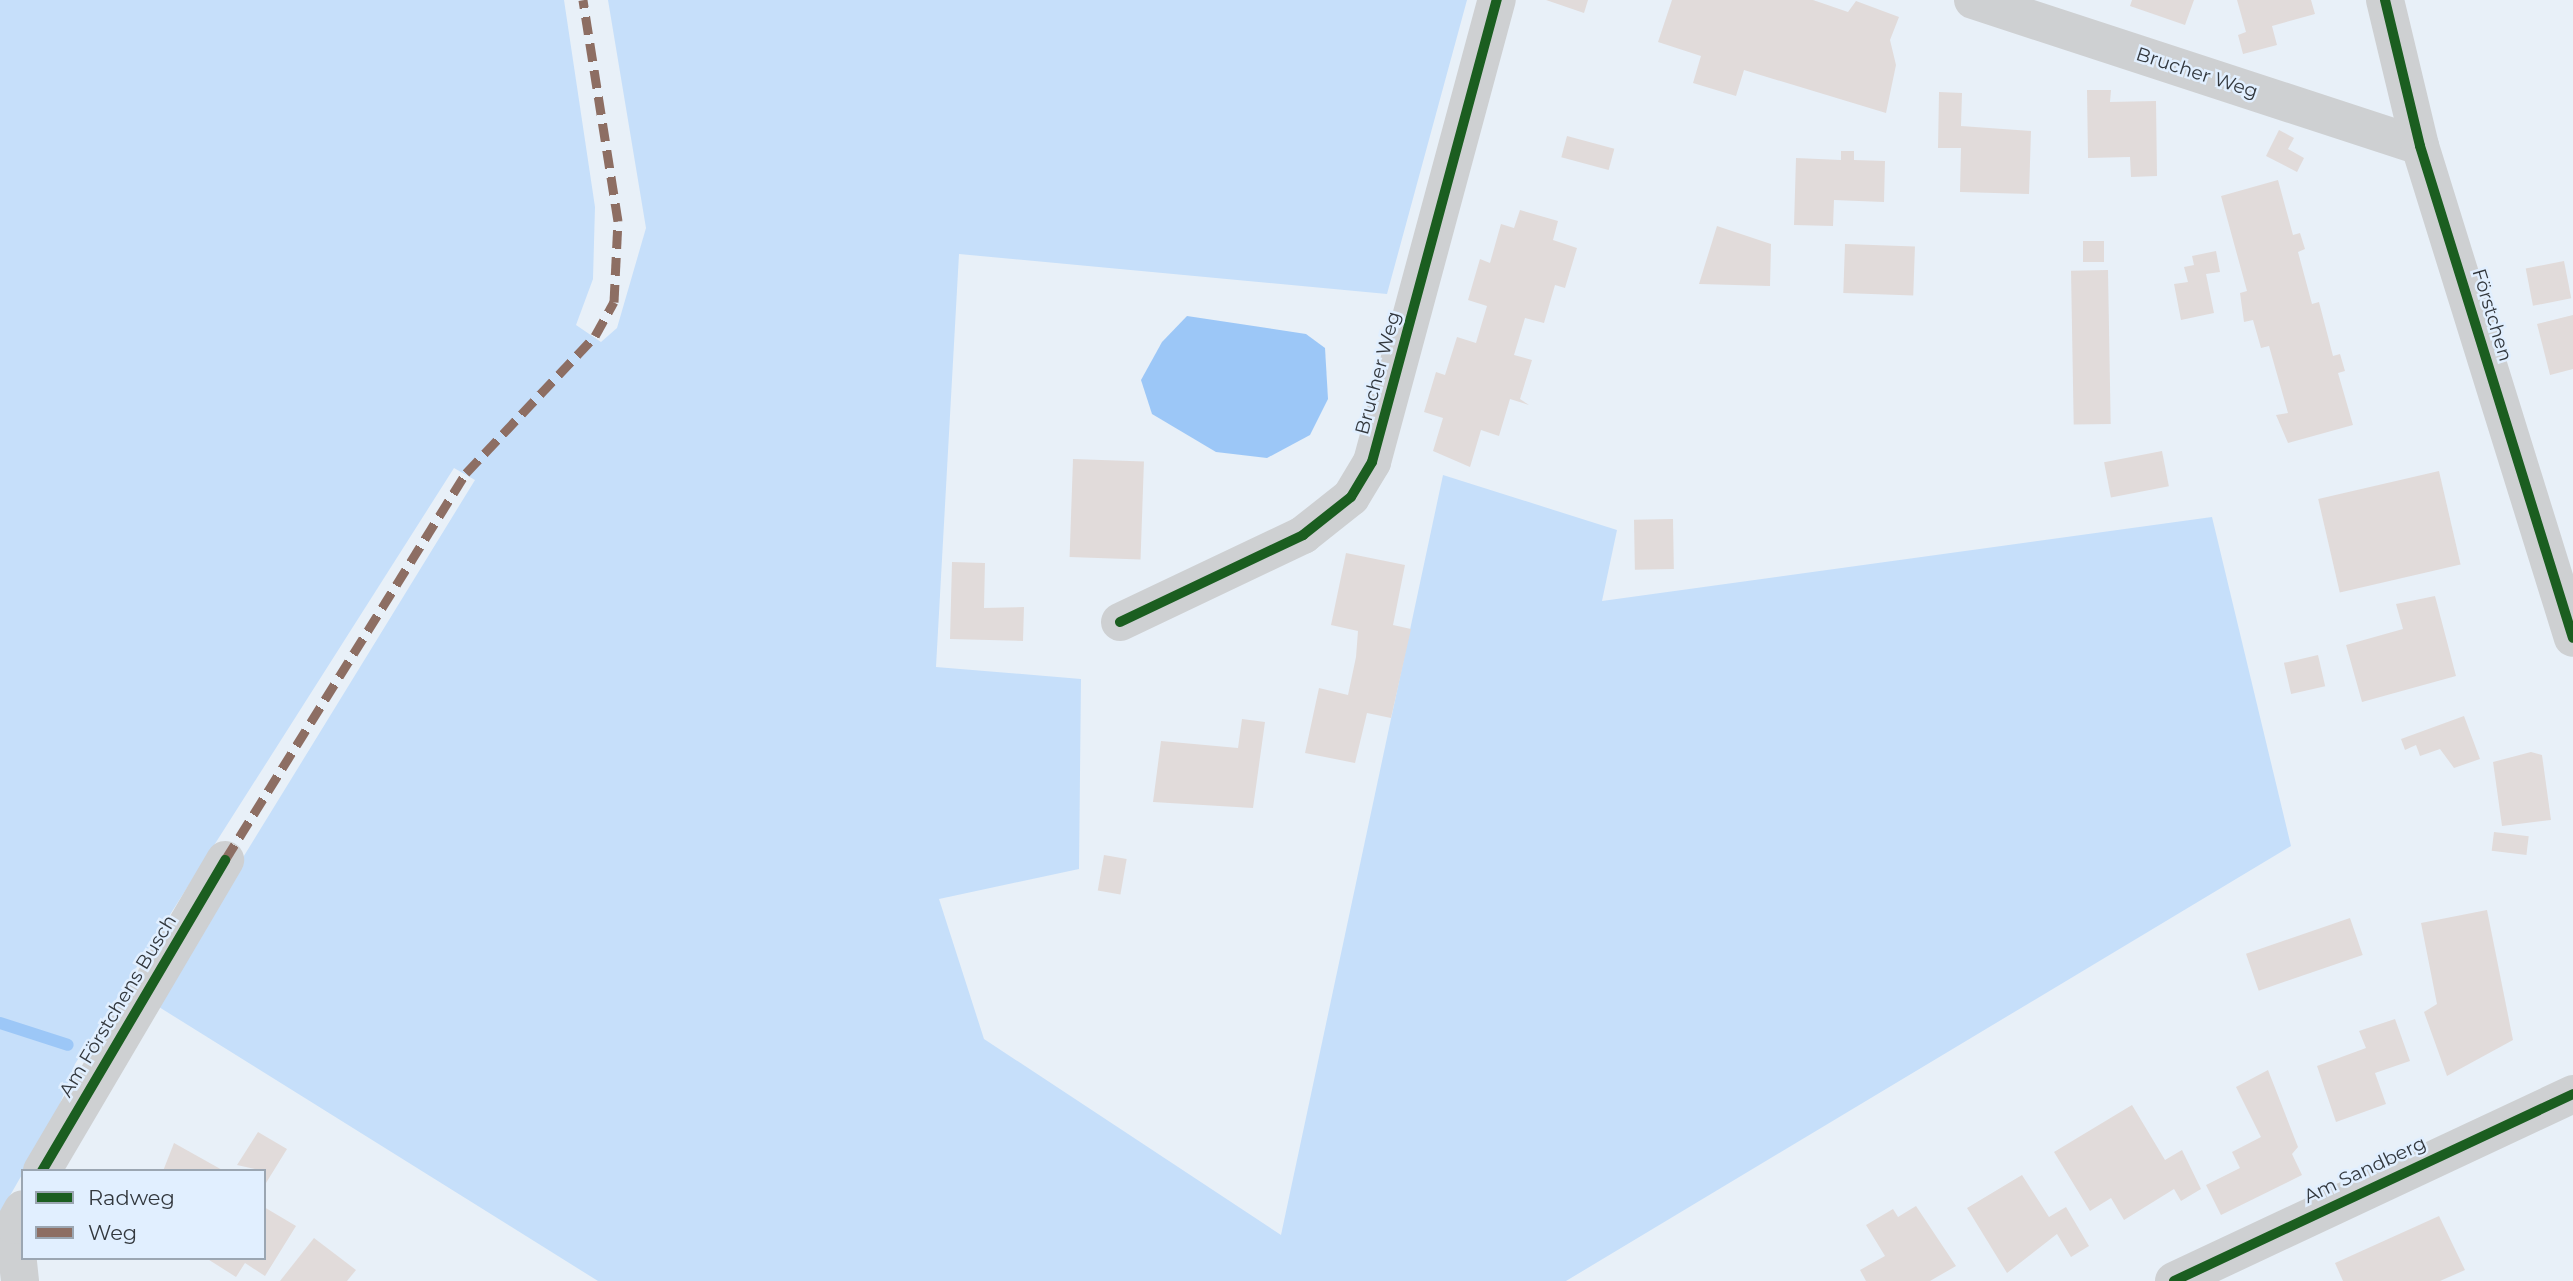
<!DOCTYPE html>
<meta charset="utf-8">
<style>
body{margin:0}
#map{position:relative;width:2573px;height:1281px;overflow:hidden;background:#e8f0f8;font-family:Montserrat,sans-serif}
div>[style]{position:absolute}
.green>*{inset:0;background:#c6dffa}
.water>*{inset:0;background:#9cc7f7}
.stream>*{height:12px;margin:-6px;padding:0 6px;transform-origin:6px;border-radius:6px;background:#9cc7f7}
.building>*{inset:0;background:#e1dbda;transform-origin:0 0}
.minor>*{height:38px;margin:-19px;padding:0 19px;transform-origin:19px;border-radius:19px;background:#ced0d2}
.quiet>*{height:9px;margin-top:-4.5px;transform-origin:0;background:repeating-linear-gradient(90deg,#8d6e63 0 18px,transparent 0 27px)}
.cycleway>*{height:10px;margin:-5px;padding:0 5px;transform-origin:5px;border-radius:5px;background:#1b5e20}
span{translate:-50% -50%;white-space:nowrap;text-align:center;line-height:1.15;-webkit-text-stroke:5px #e1efff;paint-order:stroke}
.street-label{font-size:19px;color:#33383e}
.legend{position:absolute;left:21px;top:1169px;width:245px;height:91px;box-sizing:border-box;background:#e1efff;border:2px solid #9ba6b2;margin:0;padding:9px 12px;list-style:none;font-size:21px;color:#33383e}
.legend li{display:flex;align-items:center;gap:14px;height:35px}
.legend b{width:35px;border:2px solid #9ba6b2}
</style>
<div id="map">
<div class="green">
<div style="clip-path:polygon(0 0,564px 0,595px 207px,593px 279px,576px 325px,601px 342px,617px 328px,646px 228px,608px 0,1467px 0,1387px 294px,959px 254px,936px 667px,1081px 679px,1079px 869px,939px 899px,984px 1039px,1281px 1235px,1443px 475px,1617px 530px,1602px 601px,2212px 517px,2291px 846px,1566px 1281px,598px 1281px,159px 1007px,231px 877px,475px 480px,454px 468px,75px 1064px,55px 1117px,0 1213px)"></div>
</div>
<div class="water">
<div style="clip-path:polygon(1187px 316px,1306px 334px,1325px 348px,1328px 399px,1310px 435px,1267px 458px,1216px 452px,1152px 414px,1141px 380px,1162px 342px)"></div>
</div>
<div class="stream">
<div style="left:0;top:1023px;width:71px;rotate:17.9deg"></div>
</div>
<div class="building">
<div style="clip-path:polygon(1546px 0,1588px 0,1584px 13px)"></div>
<div style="clip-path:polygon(1672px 0,1813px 0,1848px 12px,1856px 1px,1899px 17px,1890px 40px,1896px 65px,1886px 113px,1744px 70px,1736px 96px,1693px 83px,1701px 56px,1658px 42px)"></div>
<div style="clip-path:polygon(2132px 0,2194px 0,2185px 25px,2130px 6px)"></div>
<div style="clip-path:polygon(2237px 0,2311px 0,2315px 14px,2272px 26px,2277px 45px,2243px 54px,2238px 35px,2246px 32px)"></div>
<div style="clip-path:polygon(2087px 90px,2111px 90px,2110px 102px,2156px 101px,2157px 176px,2131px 177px,2130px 157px,2088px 158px)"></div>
<div style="clip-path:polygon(1939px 92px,1962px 93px,1961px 126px,2031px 131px,2029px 194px,1960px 192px,1961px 148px,1938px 148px)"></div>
<div style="clip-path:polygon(2279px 130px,2294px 138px,2288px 149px,2304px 158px,2297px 172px,2266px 156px)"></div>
<div style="left:1567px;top:136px;width:49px;height:22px;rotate:15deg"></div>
<div style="clip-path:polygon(1841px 151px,1854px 151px,1854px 160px,1885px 161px,1884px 202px,1834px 200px,1833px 226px,1794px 225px,1796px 158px,1841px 160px)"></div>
<div style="clip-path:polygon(2278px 180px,2293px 235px,2300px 233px,2305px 249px,2298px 252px,2312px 304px,2319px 302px,2333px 356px,2340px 354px,2345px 371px,2338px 373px,2353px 425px,2288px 443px,2276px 415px,2288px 413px,2269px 346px,2261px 348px,2253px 320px,2244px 322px,2240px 293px,2247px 291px,2221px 196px)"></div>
<div style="clip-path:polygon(1520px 210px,1558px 221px,1553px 240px,1577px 248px,1565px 288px,1555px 285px,1544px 323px,1525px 318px,1514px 355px,1532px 360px,1520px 399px,1529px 405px,1510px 399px,1499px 436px,1481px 430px,1470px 467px,1433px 451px,1443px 418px,1424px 412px,1436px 372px,1445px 375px,1457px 337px,1476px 343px,1487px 306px,1468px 300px,1480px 259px,1490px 263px,1501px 224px,1514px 228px)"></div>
<div style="clip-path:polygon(1717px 226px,1771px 244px,1770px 286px,1699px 284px)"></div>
<div style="left:2083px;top:241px;width:21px;height:21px"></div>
<div style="left:1845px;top:244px;width:70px;height:49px;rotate:2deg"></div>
<div style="clip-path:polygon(2216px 251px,2220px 272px,2206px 274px,2214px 313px,2181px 320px,2174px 284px,2188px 282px,2184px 267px,2194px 265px,2192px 256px)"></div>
<div style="left:2564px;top:261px;width:38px;height:39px;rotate:79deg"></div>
<div style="left:2108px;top:270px;width:154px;height:37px;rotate:89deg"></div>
<div style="clip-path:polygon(2573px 315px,2573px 369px,2550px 375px,2537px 324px)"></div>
<div style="left:2162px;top:451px;width:36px;height:59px;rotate:79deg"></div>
<div style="left:1073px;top:459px;width:71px;height:98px;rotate:2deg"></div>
<div style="left:2439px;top:471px;width:96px;height:124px;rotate:77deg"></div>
<div style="left:1673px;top:519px;width:50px;height:39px;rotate:89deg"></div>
<div style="clip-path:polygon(1346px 553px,1405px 565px,1393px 625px,1411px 629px,1391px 718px,1367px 713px,1355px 763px,1305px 753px,1319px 688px,1348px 695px,1356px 657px,1358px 631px,1331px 625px)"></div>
<div style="clip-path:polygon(952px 562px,985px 563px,984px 608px,1024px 607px,1023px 641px,950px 639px)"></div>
<div style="clip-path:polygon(2435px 596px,2456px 676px,2362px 702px,2346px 645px,2403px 629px,2396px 604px)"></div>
<div style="left:2318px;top:655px;width:32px;height:35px;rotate:77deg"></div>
<div style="clip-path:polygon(2464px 716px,2480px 759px,2454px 768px,2440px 749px,2420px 756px,2416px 745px,2405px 750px,2401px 739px)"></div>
<div style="clip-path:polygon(1242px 719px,1265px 722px,1253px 808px,1153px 802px,1161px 741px,1238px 748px)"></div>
<div style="clip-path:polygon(2531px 752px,2542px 755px,2551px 820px,2502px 826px,2493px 762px)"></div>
<div style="left:2494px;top:832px;width:35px;height:19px;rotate:7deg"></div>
<div style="left:1104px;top:855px;width:23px;height:36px;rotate:10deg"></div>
<div style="clip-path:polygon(2487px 910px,2513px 1040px,2447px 1076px,2424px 1012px,2437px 1004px,2421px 923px)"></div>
<div style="left:2350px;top:918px;width:39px;height:110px;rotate:71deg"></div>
<div style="clip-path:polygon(2395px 1019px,2410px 1061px,2375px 1073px,2386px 1104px,2336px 1122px,2317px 1066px,2366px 1048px,2359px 1031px)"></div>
<div style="clip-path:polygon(2268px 1070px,2298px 1147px,2292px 1154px,2302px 1175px,2221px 1215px,2206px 1185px,2240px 1168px,2232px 1152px,2261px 1137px,2236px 1087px)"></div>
<div style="clip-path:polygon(2132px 1105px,2165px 1160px,2182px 1150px,2201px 1189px,2181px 1201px,2174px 1189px,2124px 1220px,2111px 1198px,2090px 1211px,2054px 1152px)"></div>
<div style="clip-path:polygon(258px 1132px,287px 1149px,266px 1183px,264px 1171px,237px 1165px)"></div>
<div style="clip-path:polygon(174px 1143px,224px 1171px,163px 1171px)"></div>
<div style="clip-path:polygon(2022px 1175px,2049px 1217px,2066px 1207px,2089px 1246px,2071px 1257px,2057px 1234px,2007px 1273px,1967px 1208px)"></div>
<div style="clip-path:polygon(1916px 1206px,1956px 1266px,1930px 1281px,1866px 1281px,1860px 1270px,1885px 1256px,1866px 1225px,1893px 1209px,1898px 1217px)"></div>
<div style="clip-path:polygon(264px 1207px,296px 1226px,265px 1276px,245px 1263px,236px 1277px,206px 1258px,264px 1258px)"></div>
<div style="clip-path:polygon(2439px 1216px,2465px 1270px,2440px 1281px,2343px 1281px,2335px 1263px)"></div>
<div style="clip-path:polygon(314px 1238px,356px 1270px,347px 1281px,280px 1281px)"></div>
</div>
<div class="minor">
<div style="left:1973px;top:0;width:470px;rotate:18.1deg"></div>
<div style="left:2385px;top:0;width:150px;rotate:76.5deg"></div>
<div style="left:2420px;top:146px;width:515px;rotate:72.73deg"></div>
<div style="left:1120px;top:622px;width:203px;rotate:-25.4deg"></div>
<div style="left:1303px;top:535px;width:61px;rotate:-38.4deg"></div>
<div style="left:1351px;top:497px;width:41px;rotate:-59deg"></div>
<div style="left:1372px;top:462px;width:479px;rotate:-74.9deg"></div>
<div style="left:42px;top:1171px;width:361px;rotate:-59.5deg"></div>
<div style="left:20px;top:1281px;width:56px;rotate:-96.1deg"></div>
<div style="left:14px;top:1225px;width:18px;rotate:-61deg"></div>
<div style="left:2174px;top:1281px;width:441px;rotate:-25.1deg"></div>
</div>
<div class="quiet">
<div style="left:225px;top:860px;width:456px;rotate:-58.1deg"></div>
<div style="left:466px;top:473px;width:188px;rotate:-46.7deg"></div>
<div style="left:595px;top:336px;width:39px;rotate:-61deg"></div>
<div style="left:614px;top:302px;width:81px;rotate:-87.2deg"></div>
<div style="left:618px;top:221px;width:224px;rotate:-99deg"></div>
</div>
<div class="cycleway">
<div style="left:2385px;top:0;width:150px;rotate:76.5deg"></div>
<div style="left:2420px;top:146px;width:515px;rotate:72.73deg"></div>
<div style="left:1120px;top:622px;width:203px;rotate:-25.4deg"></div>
<div style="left:1303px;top:535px;width:61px;rotate:-38.4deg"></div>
<div style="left:1351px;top:497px;width:41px;rotate:-59deg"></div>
<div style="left:1372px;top:462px;width:479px;rotate:-74.9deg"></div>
<div style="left:42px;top:1171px;width:361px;rotate:-59.5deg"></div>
<div style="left:2174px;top:1281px;width:441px;rotate:-25.1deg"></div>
</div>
<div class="street-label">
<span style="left:2197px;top:73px;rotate:18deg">Brucher Weg</span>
<span style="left:2492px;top:315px;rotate:73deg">Förstchen</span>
<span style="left:1378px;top:373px;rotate:-75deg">Brucher Weg</span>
<span style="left:118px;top:1006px;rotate:-59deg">Am Förstchens Busch</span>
<span style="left:2365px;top:1170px;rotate:-25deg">Am Sandberg</span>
</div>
<ul class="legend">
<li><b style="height:9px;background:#1b5e20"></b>Radweg</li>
<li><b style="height:9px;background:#8d6e63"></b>Weg</li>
</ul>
</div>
